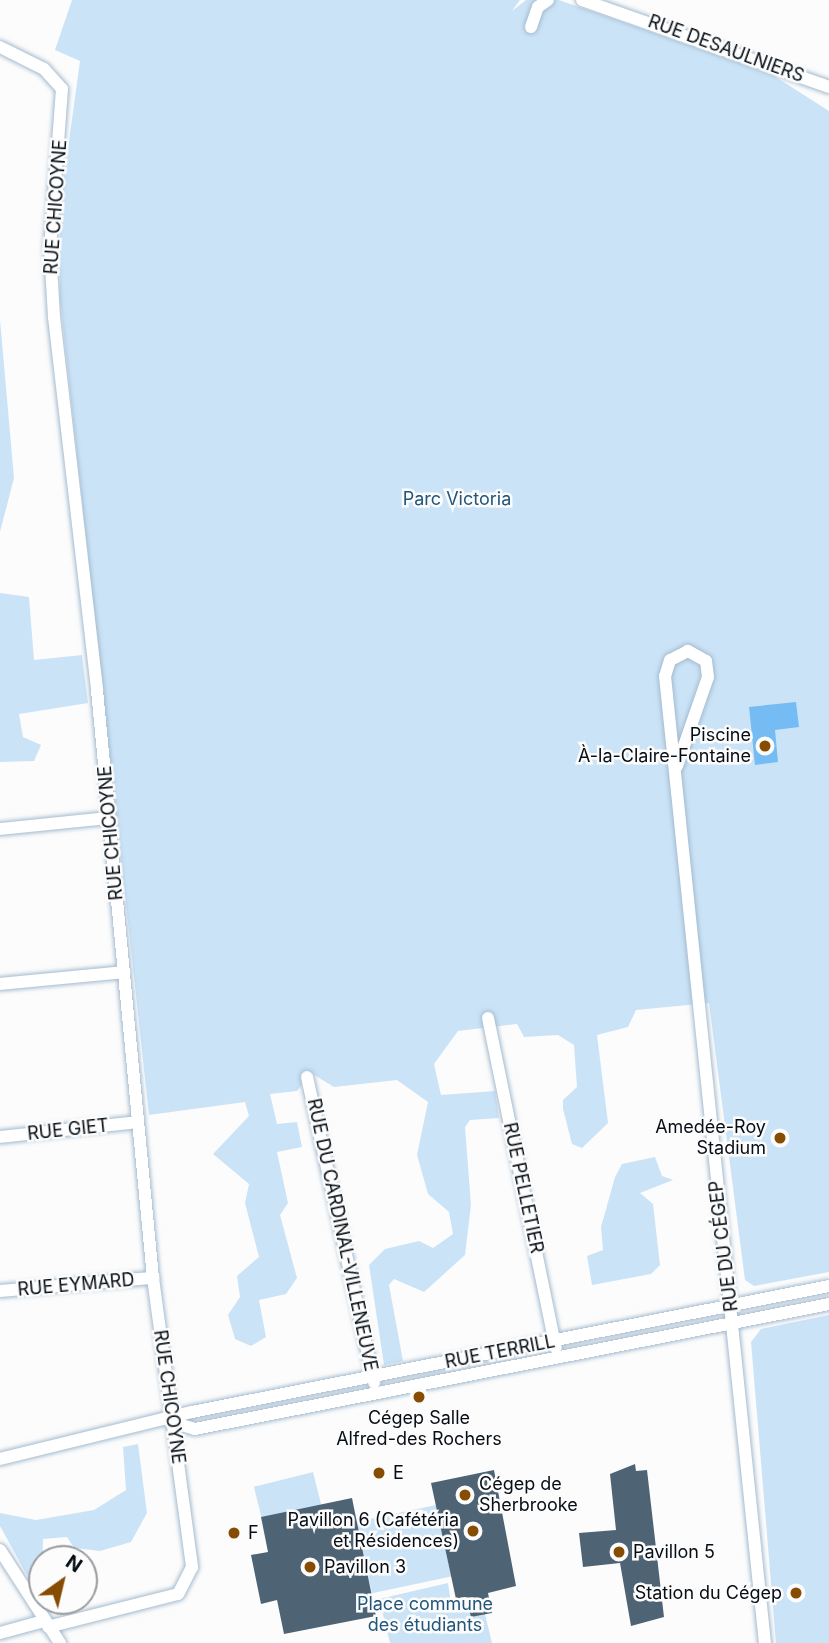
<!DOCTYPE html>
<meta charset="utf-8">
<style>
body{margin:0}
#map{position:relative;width:829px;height:1643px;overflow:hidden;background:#fcfcfc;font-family:Inter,sans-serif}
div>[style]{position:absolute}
.green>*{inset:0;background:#cbe3f7;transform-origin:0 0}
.water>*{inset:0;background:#74bcf3}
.building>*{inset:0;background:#4e6475}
.roads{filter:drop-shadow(0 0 2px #a4bbcf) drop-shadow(0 0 2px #a4bbcf)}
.minor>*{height:12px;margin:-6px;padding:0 6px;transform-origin:6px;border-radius:6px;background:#fff}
.dots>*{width:19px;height:19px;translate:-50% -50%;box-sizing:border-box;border:4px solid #fcfcfc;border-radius:50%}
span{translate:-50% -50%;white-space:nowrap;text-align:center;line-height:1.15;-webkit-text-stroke:5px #fcfcfc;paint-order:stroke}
.street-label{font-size:18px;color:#060d14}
.park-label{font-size:18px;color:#22567b}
.poi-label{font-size:18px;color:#060d14}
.right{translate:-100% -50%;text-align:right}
.left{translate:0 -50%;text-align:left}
.north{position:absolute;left:28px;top:1545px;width:70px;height:70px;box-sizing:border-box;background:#fcfcfc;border:2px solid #9a9c9f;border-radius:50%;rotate:34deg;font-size:19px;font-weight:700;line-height:28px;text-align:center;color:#060d14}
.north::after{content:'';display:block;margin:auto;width:24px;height:32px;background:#864c01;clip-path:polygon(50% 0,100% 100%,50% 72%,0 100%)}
</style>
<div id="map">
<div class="green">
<div style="clip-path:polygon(72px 0,520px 0,512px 11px,526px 0,559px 0,771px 74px,829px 111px,829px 1272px,754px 1286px,745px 1280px,709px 1003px,636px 1010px,628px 1027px,597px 1035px,608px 1123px,582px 1148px,572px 1144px,563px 1109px,563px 1100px,577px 1087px,574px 1045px,558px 1035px,524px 1037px,517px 1024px,458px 1031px,434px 1064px,441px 1095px,495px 1091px,499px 1118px,470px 1120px,465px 1127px,471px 1205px,465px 1255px,424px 1292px,394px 1279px,389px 1285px,403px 1361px,384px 1365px,369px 1265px,385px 1249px,419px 1241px,433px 1248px,453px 1234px,449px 1212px,428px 1194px,417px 1155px,428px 1102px,397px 1080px,334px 1087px,311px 1073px,297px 1091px,270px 1094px,277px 1124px,297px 1122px,302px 1147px,277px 1152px,288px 1203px,280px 1215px,297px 1278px,286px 1294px,259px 1300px,266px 1337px,251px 1346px,235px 1339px,228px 1315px,240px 1297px,237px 1276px,259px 1257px,245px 1203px,249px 1184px,213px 1154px,249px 1116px,245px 1102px,149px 1115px,60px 298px,60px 207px,80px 61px,55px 50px)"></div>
<div style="clip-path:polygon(0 320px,14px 478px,0 532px)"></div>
<div style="clip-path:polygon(0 593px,29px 597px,34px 660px,82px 655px,88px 703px,19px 714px,23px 737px,41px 745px,34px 761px,0 762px)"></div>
<div style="clip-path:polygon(655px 1157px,662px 1176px,673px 1180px,640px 1193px,653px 1204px,660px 1265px,651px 1274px,592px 1285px,587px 1256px,603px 1250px,601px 1227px,615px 1177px,622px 1164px)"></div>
<div style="clip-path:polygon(829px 1315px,829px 1643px,776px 1643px,751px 1342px,761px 1329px)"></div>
<div style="clip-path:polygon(138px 1444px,147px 1513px,131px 1542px,100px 1551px,74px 1548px,67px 1537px,43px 1539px,42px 1577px,33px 1586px,0 1526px,0 1513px,36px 1520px,94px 1510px,126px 1490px,123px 1447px)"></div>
<div style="left:313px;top:1472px;width:34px;height:61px;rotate:76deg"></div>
<div style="left:436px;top:1505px;width:73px;height:81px;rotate:78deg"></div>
<div style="clip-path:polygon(448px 1583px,452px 1610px,485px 1614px,492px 1643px,390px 1643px,379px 1599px)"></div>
</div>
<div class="water">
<div style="clip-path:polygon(796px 702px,799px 727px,775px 730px,778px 762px,755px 765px,749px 707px)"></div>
</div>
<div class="building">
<div style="clip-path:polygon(635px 1464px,636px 1471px,647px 1470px,664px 1617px,631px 1626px,620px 1563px,583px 1567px,579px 1533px,616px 1530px,610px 1474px)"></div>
<div style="clip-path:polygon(494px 1470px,516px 1586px,488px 1593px,492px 1613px,471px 1617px,466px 1597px,456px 1599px,431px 1483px)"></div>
<div style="clip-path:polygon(352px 1498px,376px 1616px,284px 1634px,277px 1600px,261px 1604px,251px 1555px,268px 1552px,261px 1517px)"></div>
</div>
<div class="roads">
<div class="minor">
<div style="left:582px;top:0;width:262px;rotate:19.4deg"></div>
<div style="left:531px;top:27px;width:21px;rotate:-71deg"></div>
<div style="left:538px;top:7px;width:12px;rotate:-35deg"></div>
<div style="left:0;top:47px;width:49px;rotate:26.6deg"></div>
<div style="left:44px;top:69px;width:27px;rotate:48deg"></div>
<div style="left:62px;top:89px;width:159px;rotate:94.3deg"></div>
<div style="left:50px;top:248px;width:69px;rotate:86.7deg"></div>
<div style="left:54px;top:317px;width:375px;rotate:83.4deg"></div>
<div style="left:97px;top:690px;width:591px;rotate:84.56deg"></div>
<div style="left:153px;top:1278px;width:292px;rotate:82.3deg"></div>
<div style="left:192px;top:1567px;width:30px;rotate:117deg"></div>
<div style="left:178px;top:1594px;width:134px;rotate:165.8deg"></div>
<div style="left:677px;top:766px;width:94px;rotate:-70.8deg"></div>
<div style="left:708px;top:677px;width:16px;rotate:-97deg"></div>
<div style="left:706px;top:661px;width:21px;rotate:-151deg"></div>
<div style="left:688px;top:651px;width:20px;rotate:153deg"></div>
<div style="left:670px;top:660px;width:17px;rotate:107deg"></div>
<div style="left:665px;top:676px;width:972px;rotate:84.1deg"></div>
<div style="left:0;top:829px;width:110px;rotate:-5.8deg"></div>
<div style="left:0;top:984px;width:125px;rotate:-5.5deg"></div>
<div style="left:488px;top:1018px;width:337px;rotate:78.4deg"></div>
<div style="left:307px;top:1077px;width:313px;rotate:77.6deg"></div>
<div style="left:0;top:1137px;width:138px;rotate:-6.2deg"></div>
<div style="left:0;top:1291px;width:154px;rotate:-4.9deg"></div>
<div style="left:172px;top:1422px;width:24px;rotate:17deg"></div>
<div style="left:195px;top:1429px;width:646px;rotate:-11.15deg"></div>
<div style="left:0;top:1459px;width:198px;rotate:-13.8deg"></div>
<div style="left:192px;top:1412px;width:649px;rotate:-11.19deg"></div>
<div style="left:0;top:1550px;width:111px;rotate:57.2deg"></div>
<div style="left:0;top:1633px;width:46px;rotate:-15.3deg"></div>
</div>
</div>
<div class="dots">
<div style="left:765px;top:746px;background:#864c01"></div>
<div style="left:780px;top:1138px;background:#864c01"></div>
<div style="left:419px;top:1397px;background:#864c01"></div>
<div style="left:379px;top:1473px;background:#864c01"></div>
<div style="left:465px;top:1495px;background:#864c01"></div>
<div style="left:473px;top:1531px;background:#864c01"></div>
<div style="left:234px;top:1533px;background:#864c01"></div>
<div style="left:619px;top:1552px;background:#864c01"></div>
<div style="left:310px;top:1567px;background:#864c01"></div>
<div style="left:796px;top:1593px;background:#864c01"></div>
</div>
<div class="street-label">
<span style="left:726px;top:49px;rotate:20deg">RUE DESAULNIERS</span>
<span style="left:56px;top:207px;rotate:-86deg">RUE CHICOYNE</span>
<span style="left:111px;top:833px;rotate:-95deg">RUE CHICOYNE</span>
<span style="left:68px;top:1130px;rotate:-6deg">RUE GIET</span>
<span style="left:523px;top:1188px;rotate:78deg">RUE PELLETIER</span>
<span style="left:342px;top:1235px;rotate:78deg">RUE DU CARDINAL-VILLENEUVE</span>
<span style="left:724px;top:1246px;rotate:-97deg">RUE DU CÉGEP</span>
<span style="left:76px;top:1285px;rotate:-5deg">RUE EYMARD</span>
<span style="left:500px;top:1352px;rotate:-11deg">RUE TERRILL</span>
<span style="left:169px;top:1397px;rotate:82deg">RUE CHICOYNE</span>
</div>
<div class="park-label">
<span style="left:457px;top:499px">Parc Victoria</span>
<span style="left:425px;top:1615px">Place commune<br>des étudiants</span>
</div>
<div class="poi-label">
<span class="right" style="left:751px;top:746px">Piscine<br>À-la-Claire-Fontaine</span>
<span class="right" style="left:766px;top:1138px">Amedée-Roy<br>Stadium</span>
<span style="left:419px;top:1429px">Cégep Salle<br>Alfred-des Rochers</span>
<span class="left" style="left:393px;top:1473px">E</span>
<span class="left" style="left:479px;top:1495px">Cégep de<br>Sherbrooke</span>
<span class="right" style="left:459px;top:1531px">Pavillon 6 (Cafétéria<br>et Résidences)</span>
<span class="left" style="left:248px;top:1533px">F</span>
<span class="left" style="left:633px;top:1552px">Pavillon 5</span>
<span class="left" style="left:324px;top:1567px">Pavillon 3</span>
<span class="right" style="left:782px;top:1593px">Station du Cégep</span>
</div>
<div class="north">N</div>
</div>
